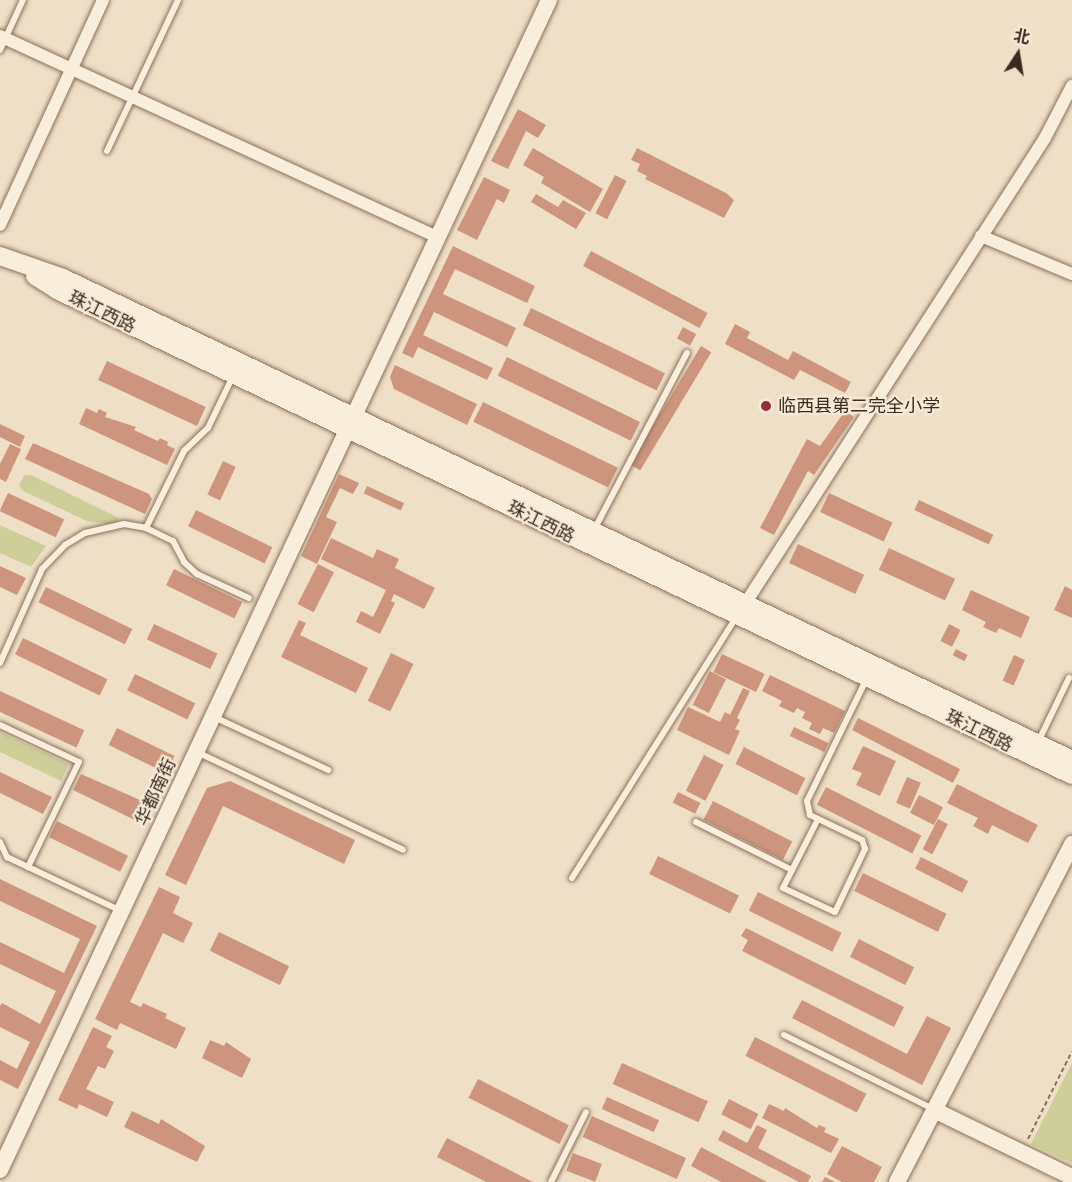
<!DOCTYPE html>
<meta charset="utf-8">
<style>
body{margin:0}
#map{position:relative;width:1072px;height:1182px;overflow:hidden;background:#efdfc7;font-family:"Libre Baskerville","Noto Sans SC",serif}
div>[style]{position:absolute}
.green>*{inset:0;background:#cece9b}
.building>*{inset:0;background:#cd957d;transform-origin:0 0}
.path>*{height:2px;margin-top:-1px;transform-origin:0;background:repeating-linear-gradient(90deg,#8b705c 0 4.5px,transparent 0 7.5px)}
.roads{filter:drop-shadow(0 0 2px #8b705c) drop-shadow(0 0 2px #8b705c)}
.service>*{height:6px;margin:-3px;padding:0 3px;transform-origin:3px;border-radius:3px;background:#f9eddb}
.minor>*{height:12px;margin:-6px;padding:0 6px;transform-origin:6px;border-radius:6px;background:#f9eddb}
.tertiary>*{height:16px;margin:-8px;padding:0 8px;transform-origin:8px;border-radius:8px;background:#f9eddb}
.secondary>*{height:18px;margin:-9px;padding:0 9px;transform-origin:9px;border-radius:9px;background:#f9eddb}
.dots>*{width:16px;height:16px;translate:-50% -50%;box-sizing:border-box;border:3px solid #f6ead7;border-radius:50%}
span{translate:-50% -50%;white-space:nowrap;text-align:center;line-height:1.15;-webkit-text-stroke:4.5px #f6ead7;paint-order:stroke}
.street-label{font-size:18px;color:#3c2a20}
.poi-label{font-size:18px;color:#3c2a20}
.left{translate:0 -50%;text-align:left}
.north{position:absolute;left:988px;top:24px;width:60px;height:60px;-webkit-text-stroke:4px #f6ead7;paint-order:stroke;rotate:12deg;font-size:16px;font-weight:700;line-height:24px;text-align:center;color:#3c2a20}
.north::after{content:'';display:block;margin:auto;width:21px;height:27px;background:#3c2a20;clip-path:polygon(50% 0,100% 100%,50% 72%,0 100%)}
</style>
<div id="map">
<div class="green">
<div style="clip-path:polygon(24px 475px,31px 475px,119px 518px,115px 524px,89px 522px,23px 491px,19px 486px)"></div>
<div style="clip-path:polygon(0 525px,46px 546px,31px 567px,0 553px)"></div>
<div style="clip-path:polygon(0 732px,69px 764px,61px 781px,0 752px)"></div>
<div style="clip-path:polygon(1072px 1063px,1072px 1163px,1031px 1144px)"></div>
</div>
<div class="building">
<div style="clip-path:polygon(518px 109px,546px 125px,538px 138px,526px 131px,508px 169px,491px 161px)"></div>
<div style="clip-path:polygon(533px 148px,603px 189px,590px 212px,541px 183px,544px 177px,523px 165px)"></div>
<div style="clip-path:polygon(637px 148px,726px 193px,734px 200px,724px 218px,645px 179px,647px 176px,637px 171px,640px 164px,631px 160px)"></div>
<div style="left:615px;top:175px;width:13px;height:43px;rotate:27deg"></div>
<div style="clip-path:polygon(484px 177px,510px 190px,504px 203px,497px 199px,477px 240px,457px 230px)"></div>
<div style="clip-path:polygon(536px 194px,558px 207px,563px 200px,586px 213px,576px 229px,531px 202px)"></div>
<div style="clip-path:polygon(453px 246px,535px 286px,527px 303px,455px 269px,443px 294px,516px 328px,507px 347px,434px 312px,423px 335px,493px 368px,487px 380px,418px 347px,413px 358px,402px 353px)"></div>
<div style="left:591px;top:251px;width:132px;height:17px;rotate:28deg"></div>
<div style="left:531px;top:308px;width:149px;height:19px;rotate:26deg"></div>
<div style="clip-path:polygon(735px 324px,750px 332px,747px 338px,788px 360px,793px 351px,851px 382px,845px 393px,800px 370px,794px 380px,725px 344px)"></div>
<div style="left:683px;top:327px;width:15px;height:13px;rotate:28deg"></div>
<div style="left:701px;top:346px;width:12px;height:138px;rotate:31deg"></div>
<div style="left:507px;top:357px;width:148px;height:21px;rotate:26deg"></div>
<div style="left:107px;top:361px;width:109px;height:21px;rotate:25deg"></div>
<div style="clip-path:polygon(395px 365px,477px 404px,467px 425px,394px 389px,390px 377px)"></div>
<div style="left:483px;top:402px;width:150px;height:22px;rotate:26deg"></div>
<div style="clip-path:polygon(86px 408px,97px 413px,99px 409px,107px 413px,105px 417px,136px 427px,134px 430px,158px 441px,160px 438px,168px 442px,167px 445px,175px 449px,167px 465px,79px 424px)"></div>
<div style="clip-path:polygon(845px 411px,854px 417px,814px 475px,808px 471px,774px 535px,760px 528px,807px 439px,820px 446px)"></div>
<div style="clip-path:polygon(0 424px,25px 436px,20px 447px,0 437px)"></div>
<div style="clip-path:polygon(33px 443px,149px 494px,152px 499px,145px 514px,25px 459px)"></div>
<div style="clip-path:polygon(10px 444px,21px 449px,6px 482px,0 479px,0 464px)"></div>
<div style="left:223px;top:461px;width:14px;height:37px;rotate:25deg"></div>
<div style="clip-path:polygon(339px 474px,359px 483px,353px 494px,340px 488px,326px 517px,337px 522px,317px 564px,301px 556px)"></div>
<div style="left:367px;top:486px;width:41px;height:8px;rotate:25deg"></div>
<div style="left:8px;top:493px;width:62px;height:20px;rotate:25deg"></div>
<div style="left:829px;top:493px;width:70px;height:21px;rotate:25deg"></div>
<div style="left:919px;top:500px;width:82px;height:11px;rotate:25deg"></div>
<div style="left:196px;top:510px;width:85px;height:18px;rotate:26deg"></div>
<div style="clip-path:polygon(331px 538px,373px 558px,377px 549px,399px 559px,395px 568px,435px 588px,424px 609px,394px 594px,391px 601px,395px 603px,380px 634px,356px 622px,361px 611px,373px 617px,386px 590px,321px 559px)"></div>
<div style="left:798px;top:544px;width:73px;height:21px;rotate:25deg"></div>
<div style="left:889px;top:548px;width:73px;height:24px;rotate:25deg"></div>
<div style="left:318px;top:564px;width:18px;height:45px;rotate:27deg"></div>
<div style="clip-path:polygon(0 566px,26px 578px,17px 595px,0 587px)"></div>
<div style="left:174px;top:569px;width:76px;height:18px;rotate:26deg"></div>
<div style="clip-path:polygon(1065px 586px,1072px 590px,1072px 618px,1054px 610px)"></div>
<div style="left:46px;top:587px;width:96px;height:17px;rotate:26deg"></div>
<div style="clip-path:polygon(971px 590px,1030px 617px,1021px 638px,999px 628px,996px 633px,983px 627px,986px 622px,962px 610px)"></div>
<div style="clip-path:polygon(299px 620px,306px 623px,300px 635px,368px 668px,356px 693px,281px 657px)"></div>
<div style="left:154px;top:624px;width:70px;height:17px;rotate:25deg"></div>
<div style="left:949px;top:624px;width:13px;height:19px;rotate:27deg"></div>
<div style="left:23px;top:638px;width:94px;height:18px;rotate:26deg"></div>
<div style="left:956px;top:649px;width:13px;height:7px;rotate:27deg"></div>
<div style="left:391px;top:653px;width:25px;height:53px;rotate:26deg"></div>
<div style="left:722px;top:654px;width:47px;height:20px;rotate:25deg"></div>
<div style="left:1014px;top:655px;width:12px;height:28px;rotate:24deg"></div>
<div style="left:710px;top:671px;width:18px;height:38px;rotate:27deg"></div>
<div style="left:135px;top:674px;width:67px;height:18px;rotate:26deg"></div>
<div style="clip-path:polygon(770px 675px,845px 711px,834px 733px,823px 728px,820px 734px,809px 729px,812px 723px,802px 718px,805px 712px,797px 708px,794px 713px,779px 706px,782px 701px,762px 691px)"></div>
<div style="clip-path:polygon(743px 688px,750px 691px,737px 718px,740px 720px,735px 729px,740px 731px,729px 755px,677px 730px,688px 707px,720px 722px,725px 712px,730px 715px)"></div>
<div style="left:0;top:691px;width:93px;height:19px;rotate:25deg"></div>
<div style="clip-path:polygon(858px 718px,960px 769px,953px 783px,852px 730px)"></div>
<div style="left:794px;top:727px;width:38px;height:10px;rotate:25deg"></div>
<div style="left:117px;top:728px;width:64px;height:19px;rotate:26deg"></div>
<div style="clip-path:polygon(863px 746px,896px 761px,880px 796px,856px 785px,862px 773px,852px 769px)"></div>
<div style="left:744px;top:747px;width:69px;height:19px;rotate:27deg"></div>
<div style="left:704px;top:755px;width:22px;height:40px;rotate:27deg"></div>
<div style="clip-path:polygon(0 772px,52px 797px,43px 814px,0 793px)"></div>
<div style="clip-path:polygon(81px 774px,147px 803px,149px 807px,141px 823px,73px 790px)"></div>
<div style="left:907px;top:777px;width:15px;height:28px;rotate:23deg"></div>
<div style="clip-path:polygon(230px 781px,355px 840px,344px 864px,223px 806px,186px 885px,165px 875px,207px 788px)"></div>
<div style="clip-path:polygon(957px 784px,1038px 825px,1028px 843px,992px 825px,988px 834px,973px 826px,978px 818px,947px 803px)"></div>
<div style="left:826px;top:787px;width:107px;height:20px;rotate:27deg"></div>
<div style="left:678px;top:792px;width:25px;height:12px;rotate:26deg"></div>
<div style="left:919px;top:795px;width:27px;height:20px;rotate:27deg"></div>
<div style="left:713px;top:801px;width:89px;height:21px;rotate:27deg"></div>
<div style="left:938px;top:819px;width:11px;height:34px;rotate:27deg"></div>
<div style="left:57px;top:821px;width:79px;height:18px;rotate:26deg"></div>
<div style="left:658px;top:856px;width:90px;height:20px;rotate:26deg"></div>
<div style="left:921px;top:857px;width:53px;height:13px;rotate:27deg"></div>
<div style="left:863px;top:873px;width:93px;height:20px;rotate:26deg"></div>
<div style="clip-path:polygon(0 879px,97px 926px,18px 1089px,0 1080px,0 1060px,17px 1069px,30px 1042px,0 1027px,0 1006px,2px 1003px,40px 1024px,56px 991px,0 964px,0 942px,64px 973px,80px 939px,0 901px)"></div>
<div style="clip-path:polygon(159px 887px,180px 897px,173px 913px,193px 923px,183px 943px,163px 933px,130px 1002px,141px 1007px,143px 1003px,167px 1014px,165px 1018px,186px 1028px,176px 1049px,120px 1023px,117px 1030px,95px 1019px)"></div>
<div style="left:758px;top:892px;width:93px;height:21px;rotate:26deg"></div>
<div style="clip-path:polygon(746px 928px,904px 1007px,894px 1027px,742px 951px,748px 940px,741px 936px)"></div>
<div style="left:219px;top:932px;width:78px;height:21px;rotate:26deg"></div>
<div style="left:859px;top:939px;width:62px;height:20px;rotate:27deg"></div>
<div style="clip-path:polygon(802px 1000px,907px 1054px,927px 1016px,951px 1028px,922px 1085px,792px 1018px)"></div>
<div style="clip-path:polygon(93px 1027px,112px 1036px,106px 1047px,114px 1051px,105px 1069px,98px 1066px,86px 1089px,114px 1102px,107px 1117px,79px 1104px,77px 1109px,58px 1100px)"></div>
<div style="left:755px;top:1037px;width:125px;height:21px;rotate:27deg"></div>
<div style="clip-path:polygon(210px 1040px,224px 1046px,226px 1042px,251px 1059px,242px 1078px,202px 1058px)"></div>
<div style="left:622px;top:1063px;width:94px;height:23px;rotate:24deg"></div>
<div style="left:478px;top:1079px;width:102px;height:21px;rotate:27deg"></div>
<div style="left:607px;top:1097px;width:57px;height:13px;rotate:24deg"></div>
<div style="left:729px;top:1099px;width:33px;height:17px;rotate:27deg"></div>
<div style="clip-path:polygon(769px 1104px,784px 1111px,785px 1108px,817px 1128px,819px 1125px,826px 1128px,824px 1132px,839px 1139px,831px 1153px,762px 1118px)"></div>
<div style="clip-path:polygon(132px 1111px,159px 1124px,161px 1119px,205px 1146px,197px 1162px,124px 1127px)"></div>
<div style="left:592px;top:1116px;width:103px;height:23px;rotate:24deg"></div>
<div style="clip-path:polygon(757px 1125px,767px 1130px,758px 1148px,811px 1176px,808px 1182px,799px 1182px,718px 1140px,723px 1130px,747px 1143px)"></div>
<div style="clip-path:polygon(447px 1138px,533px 1182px,486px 1182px,437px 1157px)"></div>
<div style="clip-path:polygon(842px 1146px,882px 1167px,874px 1182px,842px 1182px,827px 1174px)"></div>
<div style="clip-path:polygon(701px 1147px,767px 1182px,721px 1182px,691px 1166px)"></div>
<div style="left:573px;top:1153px;width:31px;height:19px;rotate:21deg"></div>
<div style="clip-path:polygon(825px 1177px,835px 1182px,822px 1182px)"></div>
</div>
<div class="path">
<div style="left:1028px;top:1139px;width:98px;rotate:-63.4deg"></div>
</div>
<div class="roads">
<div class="service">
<div style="left:0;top:50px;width:55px;rotate:-65.3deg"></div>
<div style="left:107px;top:151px;width:167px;rotate:-64.8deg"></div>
<div style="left:146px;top:528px;width:86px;rotate:-63.7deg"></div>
<div style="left:184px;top:451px;width:33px;rotate:-44deg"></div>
<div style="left:208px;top:428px;width:58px;rotate:-64.3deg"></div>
<div style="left:594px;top:530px;width:200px;rotate:-62.3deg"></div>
<div style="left:0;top:663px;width:103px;rotate:-65.9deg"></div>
<div style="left:42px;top:569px;width:33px;rotate:-46deg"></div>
<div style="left:65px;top:545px;width:23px;rotate:-31deg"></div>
<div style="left:85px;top:533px;width:40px;rotate:-13deg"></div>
<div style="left:124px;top:524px;width:22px;rotate:10deg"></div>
<div style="left:146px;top:528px;width:30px;rotate:26deg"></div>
<div style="left:173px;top:541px;width:24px;rotate:62deg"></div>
<div style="left:184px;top:562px;width:18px;rotate:43deg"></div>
<div style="left:197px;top:574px;width:57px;rotate:24.8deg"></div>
<div style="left:214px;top:717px;width:126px;rotate:24.9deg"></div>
<div style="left:0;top:725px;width:87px;rotate:25.1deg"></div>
<div style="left:79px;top:762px;width:117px;rotate:115.9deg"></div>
<div style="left:1039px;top:740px;width:69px;rotate:-64.2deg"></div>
<div style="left:197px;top:752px;width:228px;rotate:25.4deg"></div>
<div style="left:818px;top:819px;width:77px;rotate:116.9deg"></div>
<div style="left:783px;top:888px;width:57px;rotate:24.8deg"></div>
<div style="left:835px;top:912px;width:70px;rotate:-64.5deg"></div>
<div style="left:865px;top:849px;width:9px;rotate:-108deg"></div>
<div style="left:862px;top:840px;width:58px;rotate:-154.3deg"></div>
<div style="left:810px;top:815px;width:14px;rotate:-102deg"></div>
<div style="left:807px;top:801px;width:137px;rotate:-64deg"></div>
<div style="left:696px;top:822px;width:107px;rotate:26.6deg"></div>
<div style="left:0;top:842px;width:17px;rotate:65deg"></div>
<div style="left:7px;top:857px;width:124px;rotate:25.3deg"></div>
<div style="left:572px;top:878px;width:310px;rotate:-57.8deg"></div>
<div style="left:784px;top:1035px;width:166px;rotate:26.4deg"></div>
<div style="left:551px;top:1182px;width:78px;rotate:-63.4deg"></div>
</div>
<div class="minor">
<div style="left:0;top:36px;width:482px;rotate:24.7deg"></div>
<div style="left:0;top:225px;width:247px;rotate:-65.4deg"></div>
<div style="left:981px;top:236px;width:99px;rotate:22.7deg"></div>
<div style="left:745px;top:604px;width:554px;rotate:-57.23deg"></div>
<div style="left:1045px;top:138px;width:59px;rotate:-62.6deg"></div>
</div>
<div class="tertiary">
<div style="left:934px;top:1110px;width:153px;rotate:25.9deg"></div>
<div style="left:0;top:1170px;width:1292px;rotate:-64.86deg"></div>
<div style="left:897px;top:1182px;width:381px;rotate:-62.6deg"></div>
</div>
<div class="secondary">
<div style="left:0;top:256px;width:67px;rotate:19.2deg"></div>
<div style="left:63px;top:278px;width:1118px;rotate:25.53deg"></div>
<div style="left:35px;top:276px;width:26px;rotate:32deg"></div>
<div style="left:57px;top:290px;width:1125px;rotate:25.54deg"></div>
</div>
</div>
<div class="dots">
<div style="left:766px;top:406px;background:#9b2b39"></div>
</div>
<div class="street-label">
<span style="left:102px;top:312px;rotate:26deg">珠江西路</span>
<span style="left:541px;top:522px;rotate:26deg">珠江西路</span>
<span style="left:979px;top:731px;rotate:26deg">珠江西路</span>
<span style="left:156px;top:792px;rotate:-65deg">华都南街</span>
</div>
<div class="poi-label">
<span class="left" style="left:778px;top:406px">临西县第二完全小学</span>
</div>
<div class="north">北</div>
</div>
